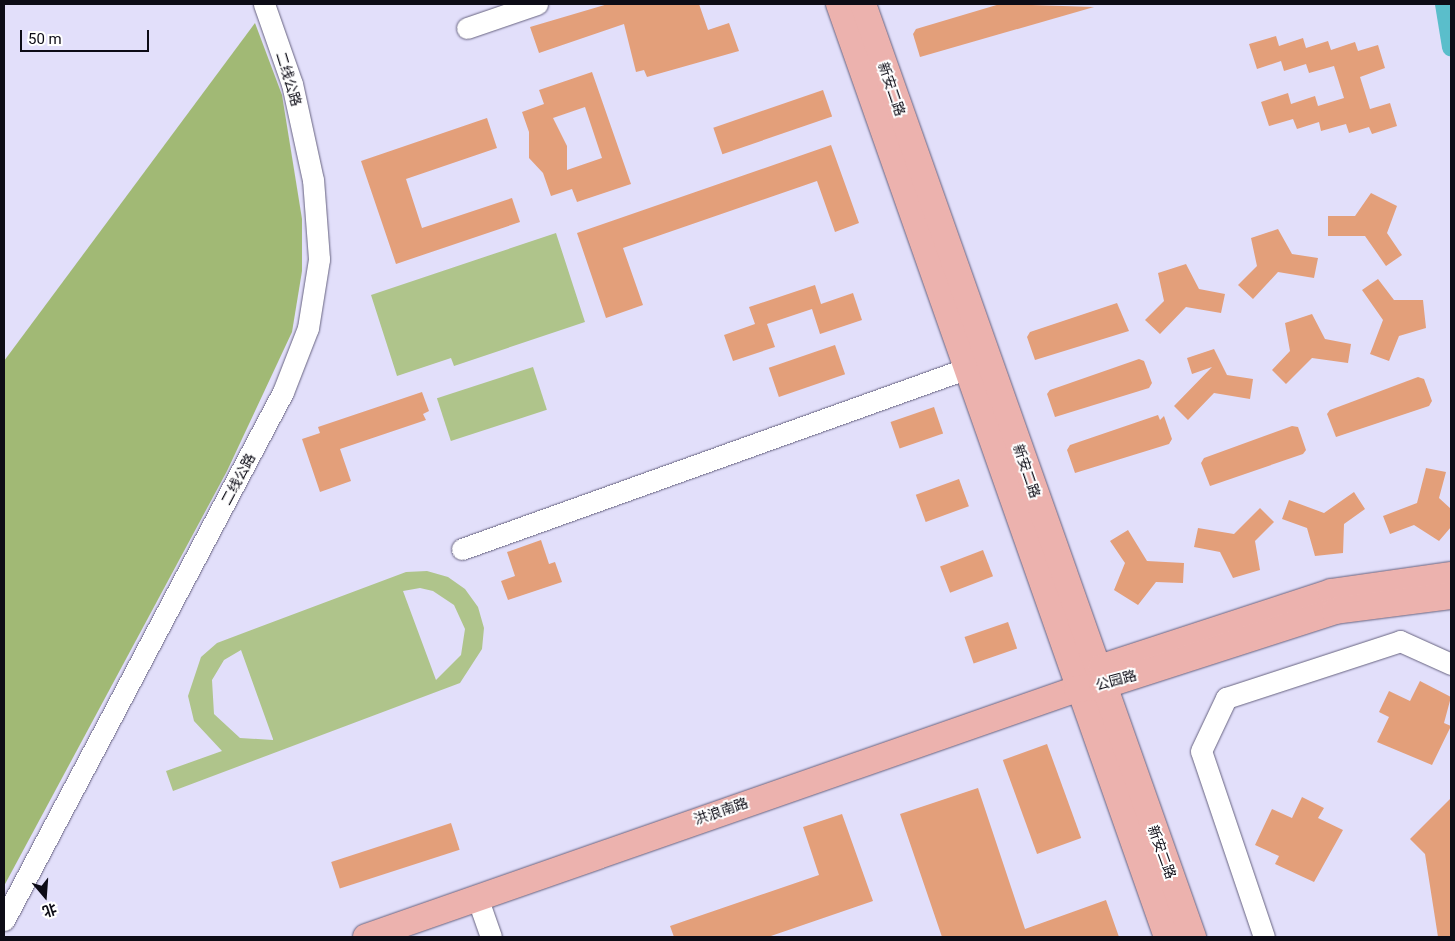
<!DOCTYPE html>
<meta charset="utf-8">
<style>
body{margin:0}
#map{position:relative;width:1455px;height:941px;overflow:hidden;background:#e2dffa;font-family:Roboto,"Noto Sans SC",sans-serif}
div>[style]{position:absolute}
.green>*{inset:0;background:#afc48b;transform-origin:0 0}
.forest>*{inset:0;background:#a1b975}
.canal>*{height:18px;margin:-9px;padding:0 9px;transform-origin:9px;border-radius:9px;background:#5abecb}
.building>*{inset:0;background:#e39f7a;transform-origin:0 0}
.roads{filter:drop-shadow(0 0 1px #676380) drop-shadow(0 0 1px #676380)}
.minor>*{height:21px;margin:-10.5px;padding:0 10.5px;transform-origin:10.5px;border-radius:10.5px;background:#fff}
.major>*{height:26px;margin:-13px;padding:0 13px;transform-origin:13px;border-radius:13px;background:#ecb2ae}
span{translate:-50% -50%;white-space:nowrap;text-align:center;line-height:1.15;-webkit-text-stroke:4px #fff;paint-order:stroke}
.street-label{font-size:14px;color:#0d0c16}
.frame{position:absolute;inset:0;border:5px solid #0d0c16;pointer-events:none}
.north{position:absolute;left:20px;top:871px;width:50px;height:50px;-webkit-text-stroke:4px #fff;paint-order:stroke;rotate:162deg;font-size:14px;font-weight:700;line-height:20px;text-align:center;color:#0d0c16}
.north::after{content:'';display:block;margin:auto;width:18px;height:22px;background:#0d0c16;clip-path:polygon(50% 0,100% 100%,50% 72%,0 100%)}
.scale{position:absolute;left:20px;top:30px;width:129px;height:22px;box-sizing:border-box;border:2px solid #0d0c16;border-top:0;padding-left:6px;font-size:15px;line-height:18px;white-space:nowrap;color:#0d0c16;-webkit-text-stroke:4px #fff;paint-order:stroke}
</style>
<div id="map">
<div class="green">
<div style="clip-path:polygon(556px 233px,585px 322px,454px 366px,451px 358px,397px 376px,371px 295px)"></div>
<div style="left:533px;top:367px;width:45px;height:101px;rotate:72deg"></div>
<div style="clip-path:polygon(evenodd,427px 571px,448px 577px,465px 589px,478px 607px,484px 628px,482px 649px,460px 683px,173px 791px,166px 771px,222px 751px,194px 721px,188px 696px,201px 657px,217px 643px,406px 572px,427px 571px,420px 588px,433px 591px,454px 605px,465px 629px,461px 655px,436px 680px,403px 591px,420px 588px,427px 571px,241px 650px,273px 739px,273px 740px,240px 738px,214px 714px,212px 680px,224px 660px,241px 650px)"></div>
</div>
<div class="forest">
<div style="clip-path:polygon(255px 23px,282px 95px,302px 219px,302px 271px,292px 332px,227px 471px,4px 886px,4px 361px)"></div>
</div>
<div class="canal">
<div style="left:1444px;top:4px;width:44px;rotate:80.8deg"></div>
</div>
<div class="building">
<div style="clip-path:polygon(608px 4px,699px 4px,708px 30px,729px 23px,739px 51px,647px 77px,644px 70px,636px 72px,624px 24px,539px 53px,530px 27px)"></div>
<div style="clip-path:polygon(1000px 4px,1094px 7px,920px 57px,913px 34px,916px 29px)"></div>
<div style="clip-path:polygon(1276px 36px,1279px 46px,1303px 38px,1306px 48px,1328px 41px,1331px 50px,1355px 42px,1358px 51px,1378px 45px,1385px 68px,1360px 77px,1370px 109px,1390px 103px,1397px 126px,1372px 134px,1369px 127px,1349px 133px,1346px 124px,1321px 131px,1319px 122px,1297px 129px,1293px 119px,1269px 126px,1261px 102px,1288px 93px,1291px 104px,1315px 96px,1318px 106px,1344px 98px,1334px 66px,1309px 73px,1306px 64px,1284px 71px,1281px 61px,1257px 69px,1249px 44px)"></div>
<div style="clip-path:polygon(evenodd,592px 72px,631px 184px,577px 202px,572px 189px,551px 196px,543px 173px,529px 158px,529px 132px,522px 112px,544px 104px,539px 90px,592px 72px,585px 107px,602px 158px,567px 170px,567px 146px,553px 118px,585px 107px)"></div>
<div style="left:823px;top:90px;width:28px;height:116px;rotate:71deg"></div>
<div style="clip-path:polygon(487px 118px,497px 148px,406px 179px,422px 228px,512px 198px,520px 222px,396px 264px,361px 161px)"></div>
<div style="clip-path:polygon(831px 145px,859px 223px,835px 232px,817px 181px,623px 248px,643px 305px,606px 318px,577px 233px)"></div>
<div style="clip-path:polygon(1371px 193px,1397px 206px,1387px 233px,1402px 255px,1386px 266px,1365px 236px,1328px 236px,1328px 216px,1355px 216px)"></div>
<div style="clip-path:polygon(1278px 229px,1292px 254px,1318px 258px,1314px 278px,1278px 272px,1253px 299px,1238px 285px,1257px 266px,1251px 238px)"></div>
<div style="clip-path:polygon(1186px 264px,1199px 289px,1225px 294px,1221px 313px,1186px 307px,1160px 334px,1145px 320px,1164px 301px,1158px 273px)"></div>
<div style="clip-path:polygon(1378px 279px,1394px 300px,1423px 300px,1426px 328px,1399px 336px,1389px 361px,1370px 354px,1383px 320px,1362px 290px)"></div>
<div style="clip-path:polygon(815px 285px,821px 304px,853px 293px,862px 320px,820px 334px,812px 309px,767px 324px,775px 347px,733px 361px,724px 335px,755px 324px,749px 307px)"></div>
<div style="clip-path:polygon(1117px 303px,1129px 331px,1035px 360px,1027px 337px,1030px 332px)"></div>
<div style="clip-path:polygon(1312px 314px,1325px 339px,1351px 344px,1348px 363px,1312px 358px,1286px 384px,1272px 370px,1290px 351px,1285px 323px)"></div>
<div style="left:835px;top:345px;width:31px;height:70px;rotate:71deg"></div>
<div style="clip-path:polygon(1214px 349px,1227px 375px,1253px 379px,1250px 399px,1214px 393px,1188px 420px,1174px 406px,1212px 367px,1192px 374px,1187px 358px)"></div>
<div style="clip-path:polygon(1139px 359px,1144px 361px,1152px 383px,1149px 388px,1055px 417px,1047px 394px,1050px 390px)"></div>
<div style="clip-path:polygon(1418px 377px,1424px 379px,1432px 401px,1429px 406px,1336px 437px,1327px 414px,1330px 410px)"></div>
<div style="clip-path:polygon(422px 392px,429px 411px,423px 414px,426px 420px,340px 449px,351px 481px,320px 492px,302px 439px,320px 433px,318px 427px)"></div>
<div style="left:934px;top:407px;width:28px;height:46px;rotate:71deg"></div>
<div style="clip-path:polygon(1158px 415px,1160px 420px,1164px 416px,1172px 439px,1169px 444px,1075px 473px,1067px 450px,1070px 445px)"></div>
<div style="clip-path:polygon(1292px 426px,1298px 427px,1306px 450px,1303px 454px,1210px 486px,1201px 463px,1204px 458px)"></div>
<div style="clip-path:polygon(1426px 468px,1446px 472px,1439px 498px,1451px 509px,1451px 527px,1439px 541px,1414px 525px,1390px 534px,1383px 516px,1417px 503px)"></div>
<div style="left:959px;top:479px;width:29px;height:46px;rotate:70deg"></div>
<div style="clip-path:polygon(1354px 492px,1365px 509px,1344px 524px,1343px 553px,1315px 556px,1307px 528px,1282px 519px,1289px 500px,1324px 513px)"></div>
<div style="clip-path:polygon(1260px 508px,1274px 522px,1255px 541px,1260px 570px,1233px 578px,1220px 552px,1194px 547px,1198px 528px,1234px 534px)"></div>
<div style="clip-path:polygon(1128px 530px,1147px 561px,1184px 563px,1183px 583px,1156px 582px,1138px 605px,1114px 590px,1125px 563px,1110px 541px)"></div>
<div style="clip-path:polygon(541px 540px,549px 564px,555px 562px,562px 582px,508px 600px,501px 581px,515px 576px,507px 552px)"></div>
<div style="left:983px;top:550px;width:28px;height:46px;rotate:69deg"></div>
<div style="left:1008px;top:622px;width:28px;height:46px;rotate:71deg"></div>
<div style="clip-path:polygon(1420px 681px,1451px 697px,1444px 723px,1451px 726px,1432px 765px,1377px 742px,1389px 717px,1379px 712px,1389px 691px,1410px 701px)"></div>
<div style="left:1047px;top:744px;width:100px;height:47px;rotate:70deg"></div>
<div style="clip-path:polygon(978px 788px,1025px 929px,1106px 900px,1119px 937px,942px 937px,900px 814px)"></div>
<div style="clip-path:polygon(1302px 797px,1324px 808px,1318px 818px,1343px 830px,1314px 882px,1275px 864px,1279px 856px,1255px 845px,1272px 809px,1292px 818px)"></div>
<div style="clip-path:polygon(1451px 798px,1451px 937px,1438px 937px,1425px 854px,1410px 839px)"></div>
<div style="clip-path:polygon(842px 814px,873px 901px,768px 937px,674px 937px,670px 926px,819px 875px,803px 827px)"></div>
<div style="left:451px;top:823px;width:28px;height:126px;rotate:72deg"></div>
</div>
<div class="roads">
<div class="minor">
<div style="left:467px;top:28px;width:74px;rotate:-18.9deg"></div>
<div style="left:462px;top:549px;width:534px;rotate:-19.69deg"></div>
<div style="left:477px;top:897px;width:42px;rotate:70.7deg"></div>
<div style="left:4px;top:920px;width:597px;rotate:-62.15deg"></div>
<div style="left:283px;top:392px;width:69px;rotate:-68.7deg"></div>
<div style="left:308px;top:328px;width:70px;rotate:-80.9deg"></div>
<div style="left:319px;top:259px;width:79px;rotate:-94.3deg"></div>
<div style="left:313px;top:180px;width:98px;rotate:-102.3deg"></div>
<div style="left:292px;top:84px;width:85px;rotate:-109.3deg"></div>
<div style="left:1264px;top:937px;width:196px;rotate:-108.7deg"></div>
<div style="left:1201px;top:751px;width:59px;rotate:-64.7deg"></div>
<div style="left:1226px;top:698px;width:183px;rotate:-18.1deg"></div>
<div style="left:1400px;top:641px;width:56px;rotate:24.3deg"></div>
</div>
<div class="major">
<div style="left:839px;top:4px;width:989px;rotate:70.63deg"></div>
<div style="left:863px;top:4px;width:990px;rotate:70.52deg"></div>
<div style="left:1102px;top:667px;width:241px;rotate:-18.1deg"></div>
<div style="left:1331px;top:592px;width:121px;rotate:-8.1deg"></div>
<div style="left:366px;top:937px;width:753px;rotate:-19.23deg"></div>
<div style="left:1077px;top:689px;width:26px;rotate:-7deg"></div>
<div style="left:1103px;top:686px;width:244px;rotate:-17.9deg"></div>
<div style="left:1335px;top:611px;width:117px;rotate:-7.4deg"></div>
</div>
</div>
<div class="street-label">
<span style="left:289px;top:79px;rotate:73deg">二线公路</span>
<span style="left:892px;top:89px;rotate:71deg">新安二路</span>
<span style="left:1027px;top:471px;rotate:71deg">新安二路</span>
<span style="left:238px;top:479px;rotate:-62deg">二线公路</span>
<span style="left:1116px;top:680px;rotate:-15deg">公园路</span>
<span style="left:721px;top:811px;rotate:-19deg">洪浪南路</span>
<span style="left:1162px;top:852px;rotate:70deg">新安二路</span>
</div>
<div class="frame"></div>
<div class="north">北</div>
<div class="scale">50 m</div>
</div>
